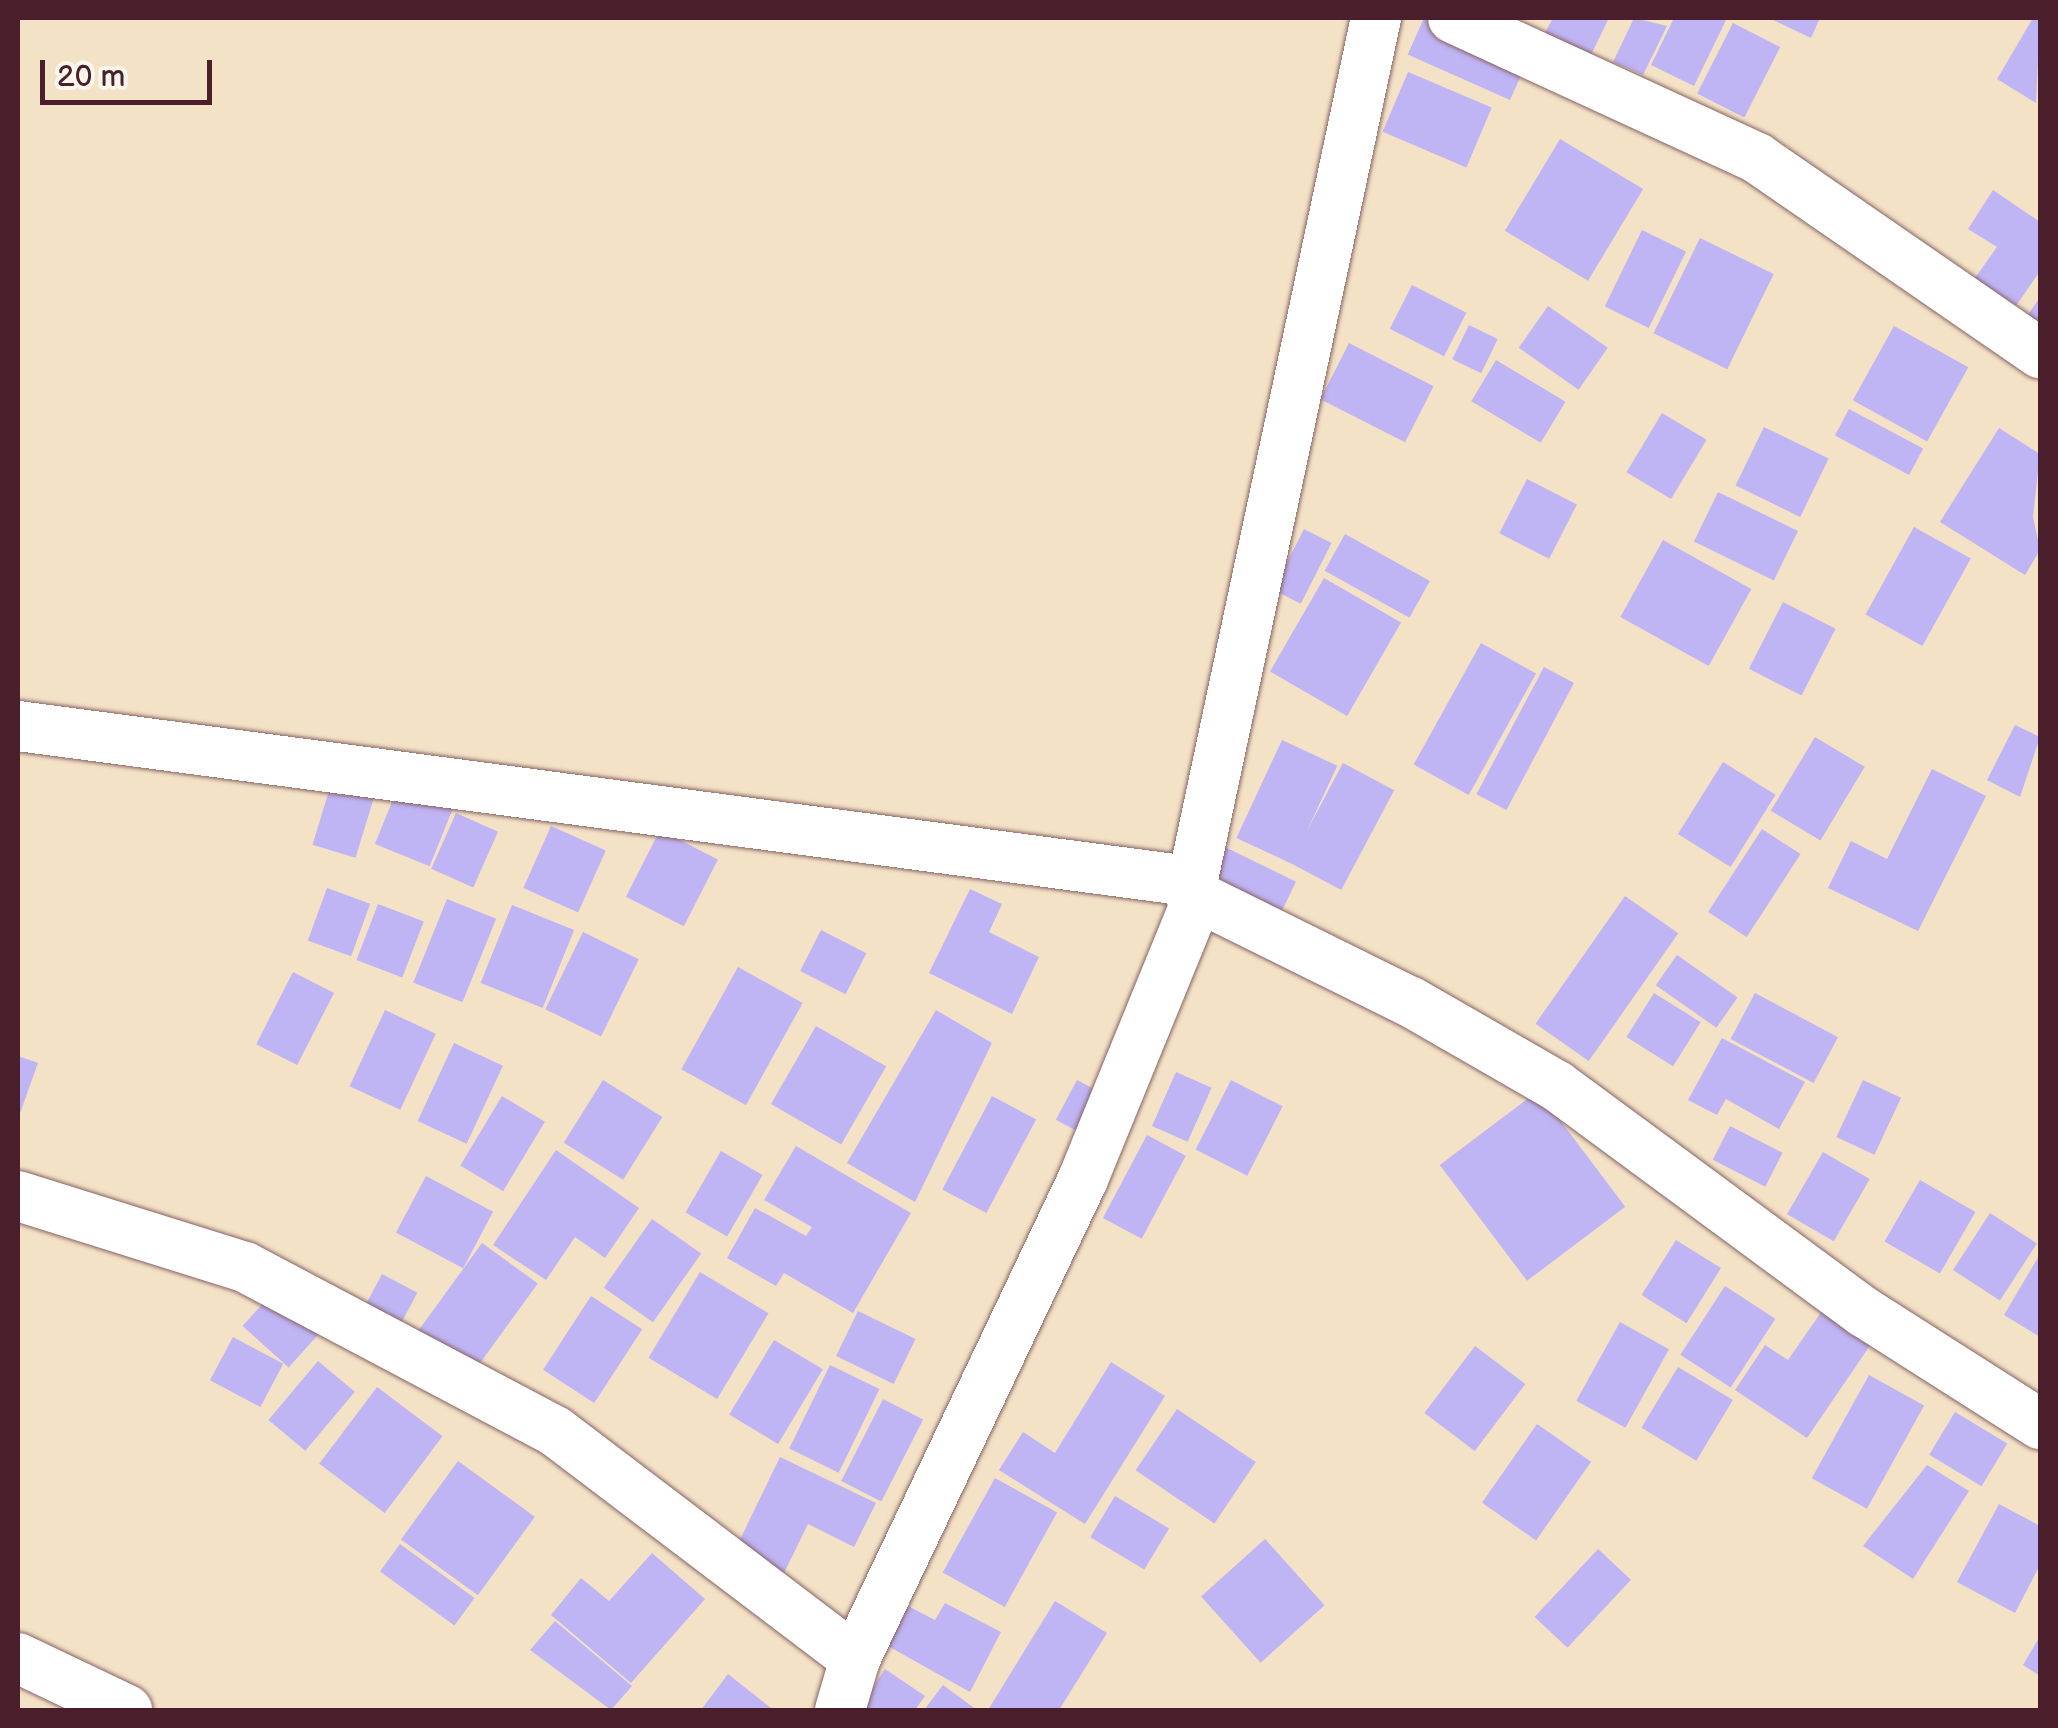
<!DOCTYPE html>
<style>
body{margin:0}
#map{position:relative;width:2058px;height:1728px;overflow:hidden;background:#f4e2c7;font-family:"Balsamiq Sans",sans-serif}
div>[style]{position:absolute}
.building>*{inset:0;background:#bfb4f4;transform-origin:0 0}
.roads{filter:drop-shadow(0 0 2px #866362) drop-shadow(0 0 2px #866362)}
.street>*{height:50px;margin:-25px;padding:0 25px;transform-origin:25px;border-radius:25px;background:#fff}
span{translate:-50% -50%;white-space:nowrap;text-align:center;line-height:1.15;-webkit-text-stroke:9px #fbf7ec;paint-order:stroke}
.frame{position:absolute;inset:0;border:20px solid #4a1f2b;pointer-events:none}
.scale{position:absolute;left:40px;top:60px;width:172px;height:45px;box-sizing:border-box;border:5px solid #4a1f2b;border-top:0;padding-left:12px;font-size:30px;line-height:35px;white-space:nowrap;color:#4a1f2b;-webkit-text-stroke:8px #fbf7ec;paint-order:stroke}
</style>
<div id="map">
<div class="building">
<div style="left:1424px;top:18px;width:112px;height:40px;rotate:24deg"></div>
<div style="clip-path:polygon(1553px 18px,1609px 18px,1585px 67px,1539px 44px)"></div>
<div style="clip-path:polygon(1634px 18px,1667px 26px,1643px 75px,1613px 62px)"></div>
<div style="clip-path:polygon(1674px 18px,1727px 18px,1694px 86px,1651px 65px)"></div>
<div style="clip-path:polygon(1769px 18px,1820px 18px,1811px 38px)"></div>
<div style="clip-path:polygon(2033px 18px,2040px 18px,2036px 103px,1997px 79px)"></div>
<div style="left:1733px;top:23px;width:53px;height:79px;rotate:27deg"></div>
<div style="left:1408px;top:72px;width:91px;height:65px;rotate:23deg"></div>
<div style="left:1560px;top:139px;width:97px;height:107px;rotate:31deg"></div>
<div style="clip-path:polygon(1993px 190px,2040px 222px,2040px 271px,2011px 313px,1970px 285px,1997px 247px,1968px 229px)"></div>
<div style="left:1642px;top:230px;width:49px;height:85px;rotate:26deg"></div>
<div style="left:1700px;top:238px;width:82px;height:106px;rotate:26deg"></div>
<div style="left:1412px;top:285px;width:61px;height:49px;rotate:27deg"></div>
<div style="clip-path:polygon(2040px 297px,2040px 345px,2018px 329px)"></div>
<div style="left:1548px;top:306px;width:73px;height:51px;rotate:35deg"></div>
<div style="left:1469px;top:325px;width:32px;height:38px;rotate:26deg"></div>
<div style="left:1894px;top:326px;width:85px;height:85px;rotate:29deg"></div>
<div style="left:1349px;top:343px;width:95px;height:63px;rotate:27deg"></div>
<div style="left:1496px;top:360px;width:81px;height:48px;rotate:31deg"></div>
<div style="left:1849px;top:409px;width:84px;height:30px;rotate:28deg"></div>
<div style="left:1662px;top:413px;width:52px;height:69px;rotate:31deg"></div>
<div style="left:1764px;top:427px;width:72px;height:65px;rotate:26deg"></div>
<div style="clip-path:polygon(1999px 428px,2040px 454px,2033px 517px,2040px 550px,2025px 575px,1940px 522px)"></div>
<div style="left:1527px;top:479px;width:56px;height:61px;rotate:27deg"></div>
<div style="left:1718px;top:492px;width:89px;height:55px;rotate:26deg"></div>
<div style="left:1914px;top:527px;width:65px;height:100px;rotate:29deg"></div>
<div style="left:1304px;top:529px;width:31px;height:68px;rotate:27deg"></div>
<div style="left:1345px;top:534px;width:97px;height:42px;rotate:29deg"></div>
<div style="left:1663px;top:540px;width:101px;height:88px;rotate:29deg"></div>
<div style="left:1324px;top:578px;width:89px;height:108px;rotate:30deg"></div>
<div style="left:1783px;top:602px;width:59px;height:75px;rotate:27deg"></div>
<div style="left:1481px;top:643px;width:63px;height:139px;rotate:29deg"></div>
<div style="left:1544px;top:667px;width:34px;height:144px;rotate:28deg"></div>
<div style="clip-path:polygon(2015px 725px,2040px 737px,2020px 797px,1987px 780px)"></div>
<div style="left:1815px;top:737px;width:58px;height:86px;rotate:31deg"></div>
<div style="left:1282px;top:740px;width:61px;height:108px;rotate:25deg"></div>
<div style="left:1723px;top:762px;width:62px;height:85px;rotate:32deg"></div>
<div style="left:1343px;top:763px;width:58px;height:113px;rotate:28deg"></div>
<div style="clip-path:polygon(1932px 769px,1986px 796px,1918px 931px,1828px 888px,1851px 841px,1887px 859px)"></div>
<div style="left:335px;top:771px;width:45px;height:77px;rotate:17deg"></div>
<div style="left:400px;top:782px;width:59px;height:67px;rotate:22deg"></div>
<div style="left:456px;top:813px;width:46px;height:61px;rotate:24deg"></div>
<div style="left:551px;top:826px;width:60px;height:68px;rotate:24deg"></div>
<div style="left:1762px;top:829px;width:46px;height:99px;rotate:33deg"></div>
<div style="left:660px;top:830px;width:65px;height:75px;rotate:27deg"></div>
<div style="left:1225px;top:847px;width:79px;height:32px;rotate:26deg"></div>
<div style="left:327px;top:888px;width:46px;height:56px;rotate:20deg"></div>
<div style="clip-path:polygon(970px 889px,1002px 904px,989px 932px,1039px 957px,1012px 1014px,929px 973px)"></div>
<div style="left:1625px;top:896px;width:65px;height:156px;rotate:35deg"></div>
<div style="left:447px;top:899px;width:53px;height:90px;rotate:22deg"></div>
<div style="left:378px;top:904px;width:49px;height:60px;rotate:21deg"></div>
<div style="left:512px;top:905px;width:67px;height:84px;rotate:22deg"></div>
<div style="left:821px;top:930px;width:51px;height:46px;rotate:27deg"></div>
<div style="left:583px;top:932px;width:62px;height:86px;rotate:26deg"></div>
<div style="left:1677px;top:955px;width:74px;height:37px;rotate:35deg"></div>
<div style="left:738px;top:967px;width:74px;height:117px;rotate:29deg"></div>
<div style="left:293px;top:972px;width:46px;height:81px;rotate:27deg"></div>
<div style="left:1654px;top:993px;width:55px;height:52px;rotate:32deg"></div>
<div style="left:1755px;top:993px;width:94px;height:52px;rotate:28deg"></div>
<div style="left:385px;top:1010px;width:56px;height:84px;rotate:25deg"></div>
<div style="clip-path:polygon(936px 1010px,992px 1043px,915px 1202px,847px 1163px)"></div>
<div style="left:816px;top:1026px;width:81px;height:90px;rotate:30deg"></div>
<div style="clip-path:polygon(1722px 1038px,1805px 1082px,1779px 1129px,1726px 1099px,1717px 1115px,1688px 1100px)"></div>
<div style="left:454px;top:1043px;width:54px;height:86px;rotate:25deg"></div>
<div style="clip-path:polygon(18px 1056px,38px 1063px,18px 1119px)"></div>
<div style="left:1176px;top:1072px;width:39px;height:59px;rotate:24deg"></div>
<div style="left:603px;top:1080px;width:70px;height:74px;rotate:32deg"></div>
<div style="left:1077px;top:1080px;width:27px;height:45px;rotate:28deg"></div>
<div style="left:1231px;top:1080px;width:58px;height:78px;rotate:27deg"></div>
<div style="left:1863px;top:1080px;width:42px;height:63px;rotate:25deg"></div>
<div style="left:1538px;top:1091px;width:145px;height:123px;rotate:53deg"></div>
<div style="left:502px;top:1096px;width:50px;height:81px;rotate:31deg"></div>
<div style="left:992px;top:1096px;width:50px;height:106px;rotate:28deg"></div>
<div style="left:1730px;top:1126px;width:59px;height:38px;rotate:27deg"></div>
<div style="left:1147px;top:1135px;width:44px;height:94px;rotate:28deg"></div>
<div style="clip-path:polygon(796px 1146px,911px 1213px,853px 1313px,784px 1273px,776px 1286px,727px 1258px,755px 1208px,806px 1236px,812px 1227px,764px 1200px)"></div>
<div style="clip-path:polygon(556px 1150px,639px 1208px,605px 1258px,575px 1237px,546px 1280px,493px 1245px)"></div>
<div style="left:721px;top:1151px;width:48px;height:71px;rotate:30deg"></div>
<div style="left:1823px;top:1152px;width:54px;height:72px;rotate:30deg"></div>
<div style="left:426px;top:1176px;width:76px;height:64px;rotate:28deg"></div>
<div style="left:1920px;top:1180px;width:64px;height:71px;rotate:30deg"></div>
<div style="left:1990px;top:1213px;width:56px;height:68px;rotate:33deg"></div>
<div style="left:652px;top:1219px;width:60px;height:84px;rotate:35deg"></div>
<div style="left:1676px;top:1240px;width:53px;height:65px;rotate:32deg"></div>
<div style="left:482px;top:1243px;width:69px;height:117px;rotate:36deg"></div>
<div style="clip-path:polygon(2040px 1254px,2040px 1337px,2004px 1315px)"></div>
<div style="left:700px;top:1272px;width:80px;height:100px;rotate:31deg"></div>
<div style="left:382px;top:1274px;width:40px;height:48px;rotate:28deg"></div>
<div style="left:1725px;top:1286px;width:60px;height:82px;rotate:33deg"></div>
<div style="left:274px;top:1291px;width:62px;height:47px;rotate:42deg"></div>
<div style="left:591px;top:1296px;width:61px;height:88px;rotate:33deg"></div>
<div style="clip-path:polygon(1824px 1308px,1873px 1341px,1807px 1438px,1735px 1390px,1765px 1345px,1788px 1360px)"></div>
<div style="left:858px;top:1311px;width:64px;height:50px;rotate:26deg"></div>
<div style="left:1620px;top:1322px;width:56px;height:90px;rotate:29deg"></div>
<div style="left:233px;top:1337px;width:57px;height:49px;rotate:28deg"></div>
<div style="left:774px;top:1340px;width:57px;height:87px;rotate:31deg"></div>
<div style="left:1475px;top:1346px;width:63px;height:84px;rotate:37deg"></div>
<div style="left:318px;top:1361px;width:48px;height:77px;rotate:40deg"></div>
<div style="clip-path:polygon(1111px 1362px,1165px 1396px,1085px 1524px,999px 1470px,1023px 1432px,1055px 1453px)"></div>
<div style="left:830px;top:1365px;width:55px;height:93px;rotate:26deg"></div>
<div style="left:1678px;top:1367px;width:64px;height:71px;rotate:31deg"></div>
<div style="left:1869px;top:1375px;width:63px;height:118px;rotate:29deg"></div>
<div style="left:377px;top:1387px;width:82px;height:96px;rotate:37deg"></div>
<div style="left:883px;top:1399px;width:45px;height:92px;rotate:27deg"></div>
<div style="left:1177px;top:1409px;width:95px;height:74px;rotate:34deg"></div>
<div style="left:1955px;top:1412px;width:61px;height:50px;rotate:31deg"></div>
<div style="left:1537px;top:1424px;width:66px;height:96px;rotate:35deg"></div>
<div style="clip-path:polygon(780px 1457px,876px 1503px,854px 1547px,808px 1524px,784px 1573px,735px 1550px)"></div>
<div style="left:458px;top:1461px;width:95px;height:97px;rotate:36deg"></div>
<div style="clip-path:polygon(1927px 1465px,1969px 1491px,1913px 1579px,1863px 1546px)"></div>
<div style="left:995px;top:1478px;width:71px;height:108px;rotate:29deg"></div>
<div style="left:1115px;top:1496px;width:63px;height:48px;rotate:31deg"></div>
<div style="clip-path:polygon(1999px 1504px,2040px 1526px,2040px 1565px,2015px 1613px,1957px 1582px)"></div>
<div style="left:1265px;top:1539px;width:89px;height:86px;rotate:48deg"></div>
<div style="left:400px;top:1544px;width:92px;height:34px;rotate:36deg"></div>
<div style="left:1598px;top:1549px;width:45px;height:93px;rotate:43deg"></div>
<div style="clip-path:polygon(652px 1553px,705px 1599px,631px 1683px,551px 1615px,581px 1578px,609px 1601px)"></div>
<div style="clip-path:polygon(1055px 1601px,1107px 1633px,1059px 1710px,988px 1710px)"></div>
<div style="clip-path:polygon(945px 1603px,1001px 1632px,970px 1692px,888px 1646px,908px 1606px,935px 1620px)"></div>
<div style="clip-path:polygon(555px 1621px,632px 1686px,611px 1710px,530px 1650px)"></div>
<div style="clip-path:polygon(2040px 1636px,2040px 1676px,2023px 1665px)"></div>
<div style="clip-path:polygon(885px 1669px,925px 1696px,915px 1710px,858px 1710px)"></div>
<div style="clip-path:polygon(728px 1674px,771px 1708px,770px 1710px,701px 1710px)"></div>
<div style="clip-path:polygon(943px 1685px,977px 1710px,924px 1710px)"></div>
</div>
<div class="roads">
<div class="street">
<div style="left:1376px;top:18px;width:895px;rotate:102deg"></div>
<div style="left:1190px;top:893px;width:246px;rotate:26.3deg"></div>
<div style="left:1411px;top:1002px;width:168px;rotate:29.9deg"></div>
<div style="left:1557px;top:1086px;width:381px;rotate:36.4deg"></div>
<div style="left:1864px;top:1312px;width:209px;rotate:32.5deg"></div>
<div style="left:1453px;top:18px;width:335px;rotate:24.7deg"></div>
<div style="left:1757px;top:158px;width:344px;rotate:34.6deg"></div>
<div style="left:18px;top:726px;width:1181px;rotate:7.54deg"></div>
<div style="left:18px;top:1196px;width:238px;rotate:17.4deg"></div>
<div style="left:245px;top:1267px;width:351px;rotate:27.9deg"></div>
<div style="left:555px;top:1431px;width:377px;rotate:37.2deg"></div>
<div style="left:18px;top:1658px;width:121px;rotate:25.5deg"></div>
<div style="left:840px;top:1710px;width:53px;rotate:-73.6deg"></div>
<div style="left:855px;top:1659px;width:531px;rotate:-64.59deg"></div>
<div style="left:1083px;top:1179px;width:301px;rotate:-67.8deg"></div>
</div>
</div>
<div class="frame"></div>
<div class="scale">20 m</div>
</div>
